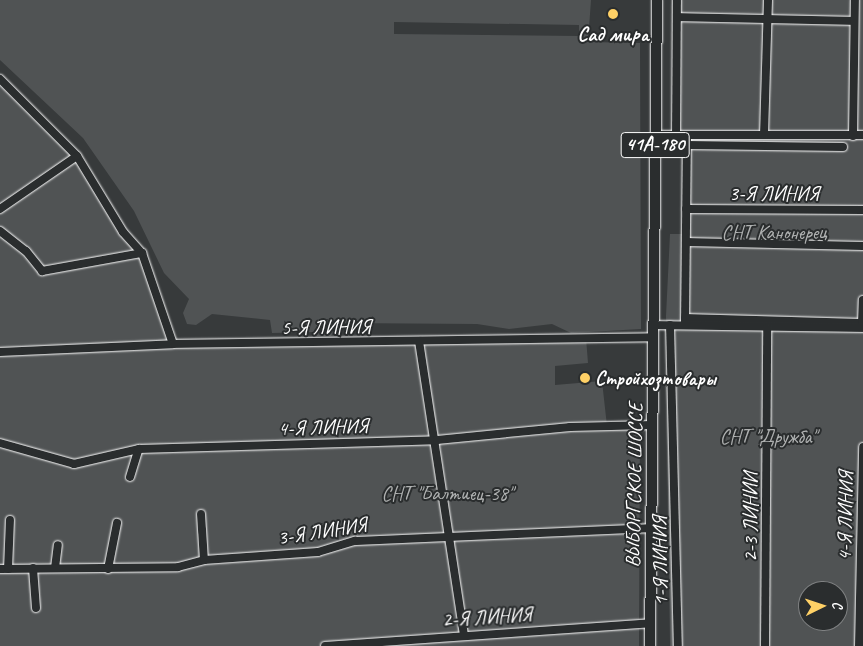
<!DOCTYPE html>
<meta charset="utf-8">
<style>
body{margin:0}
#map{position:relative;width:863px;height:646px;overflow:hidden;background:#373a3b;font-family:Caveat,sans-serif}
div>[style]{position:absolute}
.green>*{inset:0;background:#505354}
.roads{filter:drop-shadow(0 0 1px #fff) drop-shadow(0 0 1px #fff)}
.minor>*{height:8px;margin:-4px;padding:0 4px;transform-origin:4px;border-radius:4px;background:#2a2d2e}
.major>*{height:10px;margin:-5px;padding:0 5px;transform-origin:5px;border-radius:5px;background:#2a2d2e}
.dots>*{width:14px;height:14px;translate:-50% -50%;box-sizing:border-box;border:2px solid #2a2d2e;border-radius:50%}
span{translate:-50% -50%;white-space:nowrap;text-align:center;line-height:1.15;-webkit-text-stroke:4px #2a2d2e;paint-order:stroke}
.shield-label span{padding:1px 4px;background:#2a2d2e;border:1px solid;border-radius:4px;-webkit-text-stroke-width:0}
.shield-label{font-size:19px;color:#fff;font-weight:700}
.poi-label{font-size:20px;color:#fff;font-weight:700}
.left{translate:0 -50%;text-align:left}
.street-label{font-size:20px;color:#fff}
.park-label{font-size:20px;color:#b0b2b2}
.north{position:absolute;left:798px;top:581px;width:50px;height:50px;box-sizing:border-box;background:#2a2d2e;border:1px solid #7f8182;border-radius:50%;rotate:86deg;font-size:14px;font-weight:700;line-height:20px;text-align:center;color:#fff}
.north::after{content:'';display:block;margin:auto;width:18px;height:22px;background:#ffd166;clip-path:polygon(50% 0,100% 100%,50% 72%,0 100%)}
</style>
<div id="map">
<div class="green">
<div style="clip-path:polygon(evenodd,0 0,591px 0,588px 42px,640px 43px,641px 329px,571px 333px,552px 324px,509px 329px,477px 324px,341px 323px,331px 336px,317px 336px,315px 332px,272px 333px,270px 320px,212px 314px,196px 325px,187px 324px,183px 313px,189px 299px,164px 273px,134px 211px,83px 138px,0 60px,0 0,394px 22px,579px 25px,579px 36px,394px 34px,394px 22px)"></div>
<div style="clip-path:polygon(evenodd,678px 0,863px 0,863px 646px,670px 646px,666px 316px,670px 234px,685px 234px,687px 141px,678px 135px,678px 0,808px 591px,838px 591px,838px 621px,808px 621px,808px 591px)"></div>
<div style="clip-path:polygon(0 79px,77px 156px,122px 233px,142px 253px,174px 344px,586px 338px,588px 363px,555px 366px,555px 385px,602px 381px,607px 426px,640px 426px,639px 646px,0 646px)"></div>
</div>
<div class="roads">
<div class="minor">
<div style="left:677px;top:17px;width:177px;rotate:1.3deg"></div>
<div style="left:0;top:79px;width:109px;rotate:45deg"></div>
<div style="left:77px;top:156px;width:89px;rotate:58.8deg"></div>
<div style="left:123px;top:232px;width:28px;rotate:48deg"></div>
<div style="left:142px;top:253px;width:96px;rotate:71.2deg"></div>
<div style="left:655px;top:135px;width:208px"></div>
<div style="left:676px;top:135px;width:135px;rotate:-89.6deg"></div>
<div style="left:764px;top:135px;width:135px;rotate:-88.3deg"></div>
<div style="left:853px;top:136px;width:136px;rotate:-89.2deg"></div>
<div style="left:687px;top:145px;width:156px;rotate:0.7deg"></div>
<div style="left:0;top:209px;width:93px;rotate:-34.5deg"></div>
<div style="left:686px;top:209px;width:177px;rotate:0.3deg"></div>
<div style="left:0;top:231px;width:33px;rotate:38deg"></div>
<div style="left:26px;top:251px;width:26px;rotate:51deg"></div>
<div style="left:42px;top:271px;width:102px;rotate:-10.2deg"></div>
<div style="left:686px;top:242px;width:177px;rotate:1.3deg"></div>
<div style="left:685px;top:318px;width:177px;rotate:1.6deg"></div>
<div style="left:862px;top:323px;width:23px;rotate:-88deg"></div>
<div style="left:685px;top:323px;width:188px;rotate:-89.4deg"></div>
<div style="left:653px;top:325px;width:210px;rotate:0.8deg"></div>
<div style="left:670px;top:325px;width:321px;rotate:88.6deg"></div>
<div style="left:419px;top:341px;width:297px;rotate:81.3deg"></div>
<div style="left:0;top:352px;width:173px;rotate:-2.6deg"></div>
<div style="left:173px;top:344px;width:479px;rotate:-0.8deg"></div>
<div style="left:0;top:443px;width:77px;rotate:15.8deg"></div>
<div style="left:74px;top:464px;width:67px;rotate:-13deg"></div>
<div style="left:139px;top:449px;width:298px;rotate:-1.7deg"></div>
<div style="left:437px;top:440px;width:134px;rotate:-5.6deg"></div>
<div style="left:570px;top:427px;width:82px;rotate:-1.4deg"></div>
<div style="left:130px;top:477px;width:28px;rotate:-73deg"></div>
<div style="left:201px;top:514px;width:46px;rotate:86.3deg"></div>
<div style="left:33px;top:568px;width:40px;rotate:85.7deg"></div>
<div style="left:55px;top:568px;width:23px;rotate:-83deg"></div>
<div style="left:0;top:569px;width:178px;rotate:-0.6deg"></div>
<div style="left:178px;top:567px;width:27px;rotate:-15deg"></div>
<div style="left:204px;top:560px;width:114px;rotate:-4deg"></div>
<div style="left:318px;top:552px;width:39px;rotate:-17deg"></div>
<div style="left:355px;top:541px;width:295px;rotate:-2.5deg"></div>
<div style="left:8px;top:569px;width:49px;rotate:-87.7deg"></div>
<div style="left:108px;top:569px;width:47px;rotate:-78.9deg"></div>
<div style="left:325px;top:646px;width:326px;rotate:-4deg"></div>
<div style="left:765px;top:646px;width:318px;rotate:-89.6deg"></div>
<div style="left:859px;top:646px;width:199px;rotate:-88.8deg"></div>
</div>
<div class="major">
<div style="left:650px;top:646px;width:646px;rotate:-89.38deg"></div>
</div>
</div>
<div class="dots">
<div style="left:613px;top:14px;background:#ffd166"></div>
<div style="left:585px;top:378px;background:#ffd166"></div>
</div>
<div class="shield-label">
<span style="left:655px;top:145px">41А-180</span>
</div>
<div class="poi-label">
<span style="left:613px;top:34px">Сад мира</span>
<span class="left" style="left:595px;top:378px">Стройхозтовары</span>
</div>
<div class="street-label">
<span style="left:774px;top:193px">3-Я ЛИНИЯ</span>
<span style="left:326px;top:327px;rotate:-1deg">5-Я ЛИНИЯ</span>
<span style="left:323px;top:427px;rotate:-2deg">4-Я ЛИНИЯ</span>
<span style="left:634px;top:485px;rotate:-89deg">ВЫБОРГСКОЕ ШОССЕ</span>
<span style="left:845px;top:516px;rotate:-89deg">4-Я ЛИНИЯ</span>
<span style="left:750px;top:517px;rotate:-90deg">2-3 ЛИНИИ</span>
<span style="left:322px;top:531px;rotate:-9deg">3-Я ЛИНИЯ</span>
<span style="left:660px;top:561px;rotate:-91deg">1-Я ЛИНИЯ</span>
<span style="left:487px;top:617px;rotate:-4deg">2-Я ЛИНИЯ</span>
</div>
<div class="park-label">
<span style="left:774px;top:232px">СНТ Канонерец</span>
<span style="left:768px;top:436px">СНТ "Дружба"</span>
<span style="left:447px;top:493px">СНТ "Балтиец-38"</span>
</div>
<div class="north">С</div>
</div>
